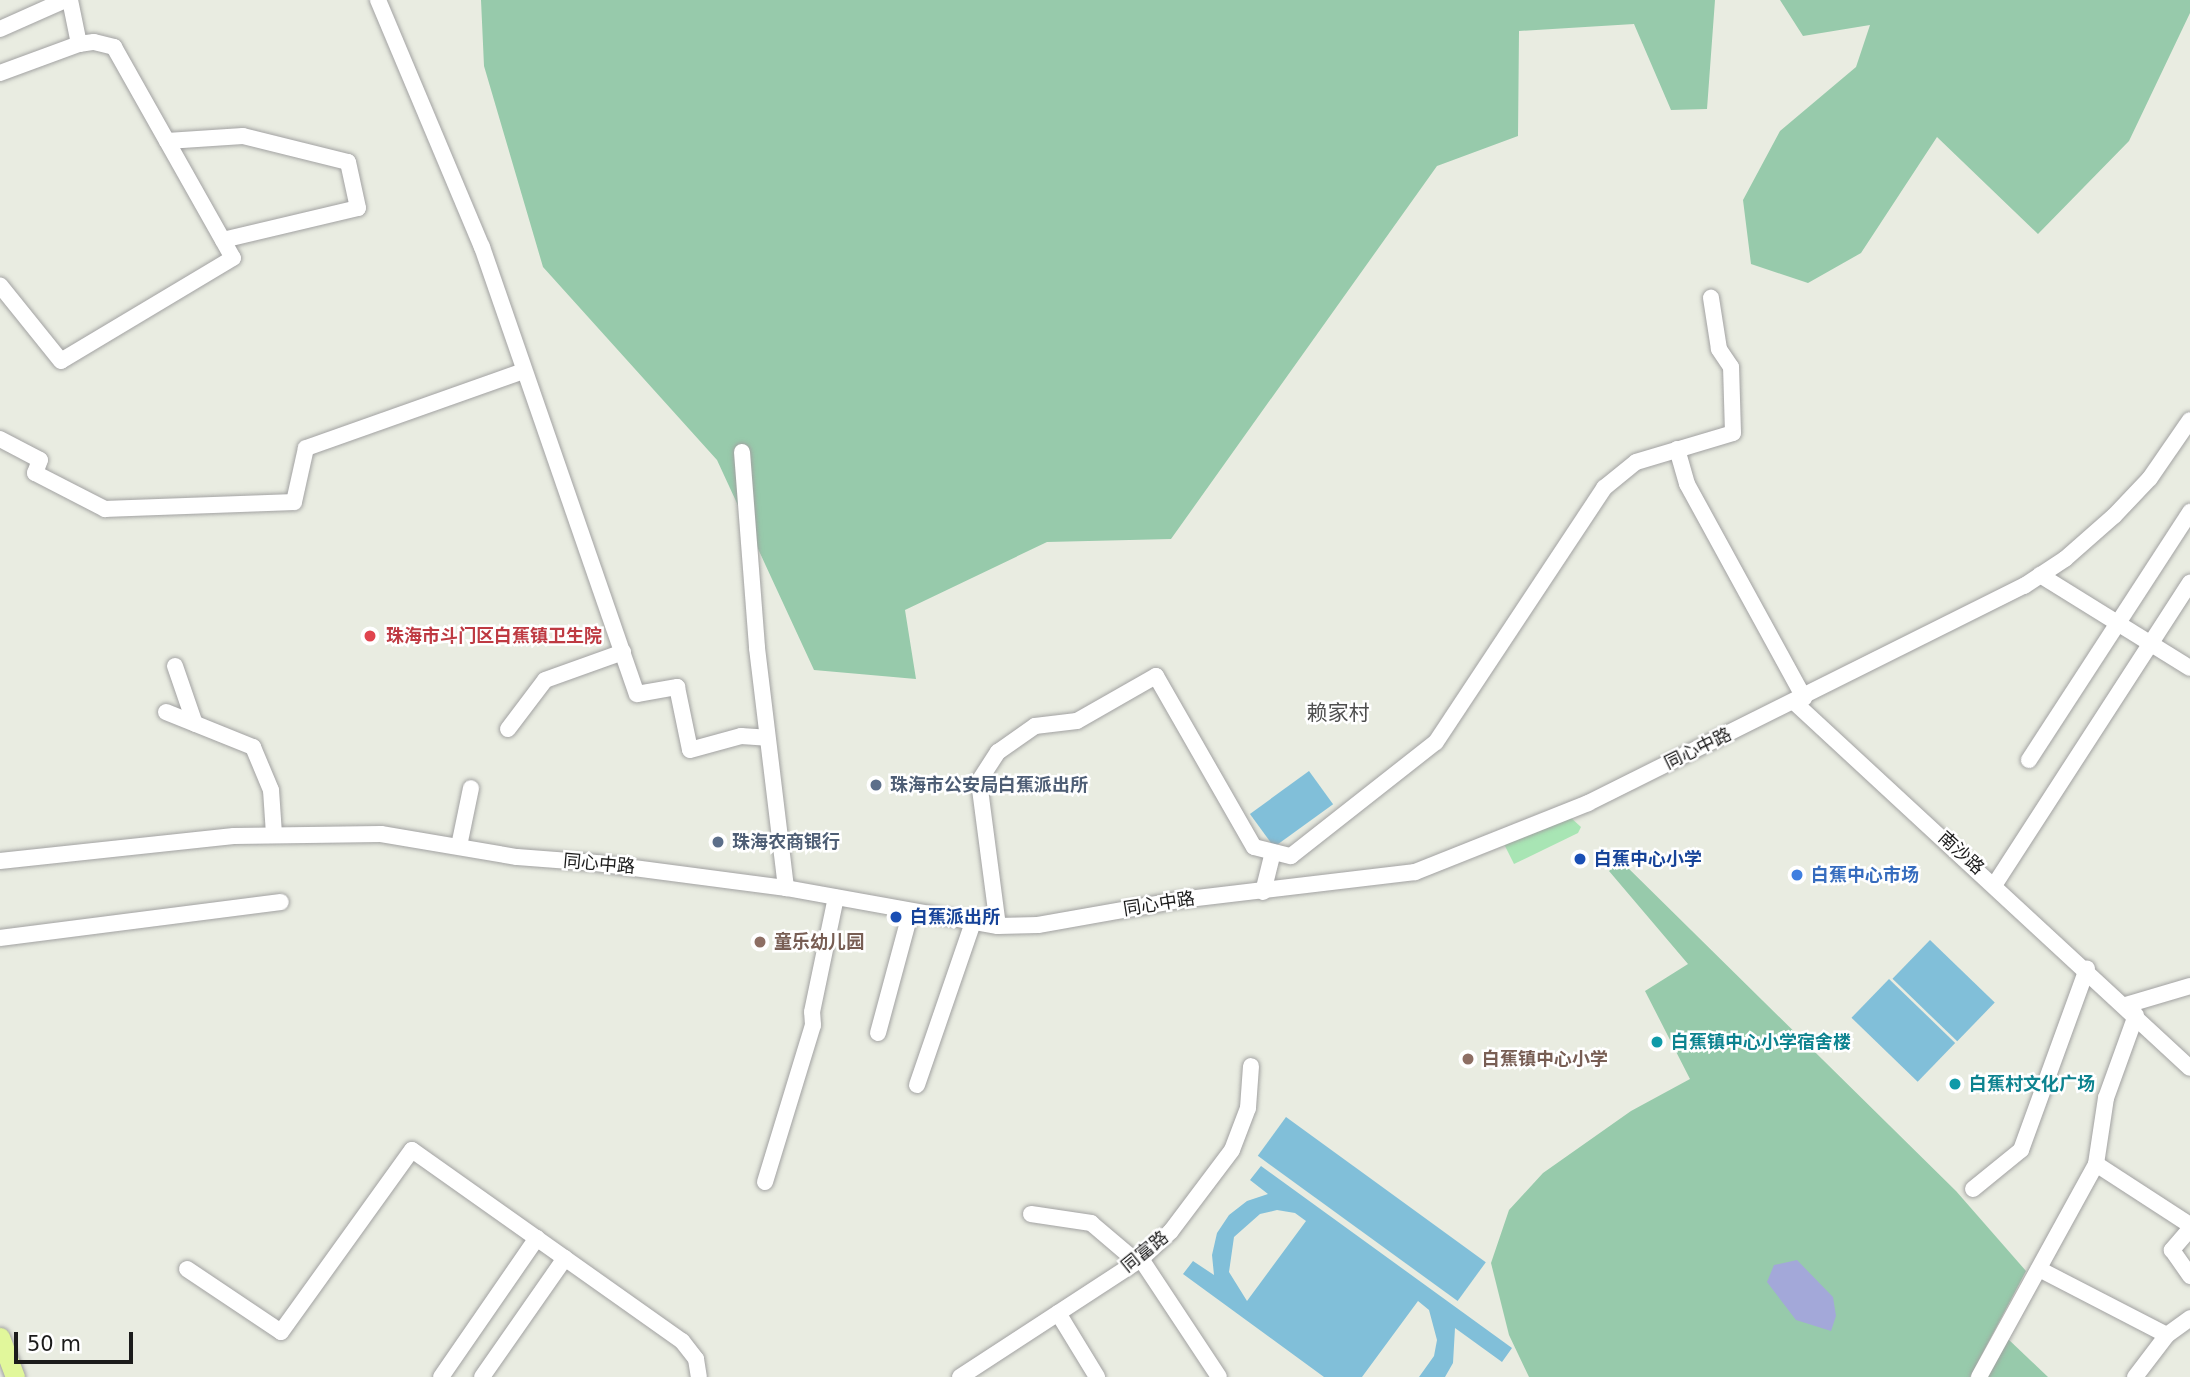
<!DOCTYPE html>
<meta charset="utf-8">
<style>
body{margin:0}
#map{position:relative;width:2190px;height:1377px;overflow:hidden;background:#e9ece1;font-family:"DejaVu Sans","Noto Sans SC",sans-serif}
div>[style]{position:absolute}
.grass>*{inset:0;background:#a8e5b4}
.forest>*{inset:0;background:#97caab}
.pitch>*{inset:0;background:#81bfd9;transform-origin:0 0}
.water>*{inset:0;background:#a3a8d9}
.roads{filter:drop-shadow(0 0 2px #a2a2a2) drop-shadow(0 0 2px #a2a2a2)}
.minor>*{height:16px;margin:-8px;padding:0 8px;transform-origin:8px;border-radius:8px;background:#fff}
.major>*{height:19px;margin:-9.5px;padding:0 9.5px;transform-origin:9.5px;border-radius:9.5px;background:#e1f79b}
.dots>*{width:19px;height:19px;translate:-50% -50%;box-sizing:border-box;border:4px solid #fff;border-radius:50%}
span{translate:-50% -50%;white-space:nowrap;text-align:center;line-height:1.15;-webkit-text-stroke:5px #fff;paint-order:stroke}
.health-label{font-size:18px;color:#be3a42;font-weight:700}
.left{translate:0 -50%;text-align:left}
.street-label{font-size:18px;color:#1b1b1b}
.service-label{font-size:18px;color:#4e5e75;font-weight:700}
.transit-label{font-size:18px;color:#164399;font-weight:700}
.shop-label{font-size:18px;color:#366cbe;font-weight:700}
.education-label{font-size:18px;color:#785e54;font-weight:700}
.culture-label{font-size:18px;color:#0d838f;font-weight:700}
.quarter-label{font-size:21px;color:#4e4e4e}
.scale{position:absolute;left:14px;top:1332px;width:119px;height:32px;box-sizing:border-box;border:4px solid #1b1b1b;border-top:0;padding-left:9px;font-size:21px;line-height:24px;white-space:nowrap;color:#1b1b1b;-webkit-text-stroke:5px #fff;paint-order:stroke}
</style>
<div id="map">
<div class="grass">
<div style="clip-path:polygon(1570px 817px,1581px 827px,1578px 833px,1514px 864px,1504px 844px)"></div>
</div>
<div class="forest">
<div style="clip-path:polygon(481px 0,1715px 0,1707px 109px,1671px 110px,1634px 24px,1519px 31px,1518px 136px,1437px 166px,1171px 539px,1047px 542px,905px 610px,916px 679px,814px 670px,717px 460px,543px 267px,484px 66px)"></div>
<div style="clip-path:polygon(1780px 0,2190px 0,2190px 13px,2129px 141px,2038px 234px,1937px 137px,1861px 253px,1808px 283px,1751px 264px,1743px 200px,1780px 131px,1856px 67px,1870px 25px,1803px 36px)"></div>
<div style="clip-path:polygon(1621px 861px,1956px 1191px,2026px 1271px,1970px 1377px,1529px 1377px,1509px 1335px,1491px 1263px,1509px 1210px,1543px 1173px,1631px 1111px,1690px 1079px,1645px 991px,1688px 964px,1609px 871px)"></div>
<div style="clip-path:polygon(2007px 1338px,2048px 1377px,1986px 1377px)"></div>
</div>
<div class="pitch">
<div style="left:1309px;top:771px;width:41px;height:73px;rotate:54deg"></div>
<div style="left:1930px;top:940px;width:90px;height:54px;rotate:44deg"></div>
<div style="left:1889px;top:979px;width:92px;height:54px;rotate:44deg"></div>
<div style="left:1286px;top:1117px;width:247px;height:48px;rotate:36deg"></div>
<div style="clip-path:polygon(evenodd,1261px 1166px,1512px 1348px,1502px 1362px,1455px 1328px,1453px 1363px,1445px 1377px,1419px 1377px,1434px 1356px,1437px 1340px,1429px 1310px,1418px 1301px,1362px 1377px,1324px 1377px,1183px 1274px,1193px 1261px,1214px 1275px,1212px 1255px,1217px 1233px,1229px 1215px,1247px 1201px,1268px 1194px,1250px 1180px,1261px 1166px,1277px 1210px,1295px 1213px,1306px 1221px,1247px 1301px,1229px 1272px,1234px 1237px,1260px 1214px,1277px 1210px)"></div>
</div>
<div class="water">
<div style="clip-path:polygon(1797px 1260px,1833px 1297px,1836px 1316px,1831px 1331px,1796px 1320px,1767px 1282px,1774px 1265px)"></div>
</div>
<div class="roads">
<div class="minor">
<div style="left:70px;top:0;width:45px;rotate:78.4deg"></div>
<div style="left:378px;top:0;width:268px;rotate:67.2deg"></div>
<div style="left:482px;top:247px;width:473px;rotate:70.9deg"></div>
<div style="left:637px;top:694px;width:41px;rotate:-9.9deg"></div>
<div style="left:677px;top:687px;width:64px;rotate:78.3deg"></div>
<div style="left:690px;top:750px;width:53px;rotate:-15.4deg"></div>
<div style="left:741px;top:736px;width:26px;rotate:4deg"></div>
<div style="left:0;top:29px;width:71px;rotate:-24deg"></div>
<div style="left:0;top:73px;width:84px;rotate:-20.2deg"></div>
<div style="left:79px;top:44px;width:15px;rotate:-8deg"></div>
<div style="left:94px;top:42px;width:21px;rotate:14deg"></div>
<div style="left:114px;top:47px;width:242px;rotate:60.6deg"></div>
<div style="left:233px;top:258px;width:200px;rotate:149.1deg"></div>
<div style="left:61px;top:361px;width:97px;rotate:-128.8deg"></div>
<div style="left:167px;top:141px;width:76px;rotate:-3.8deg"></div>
<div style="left:243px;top:136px;width:108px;rotate:13.9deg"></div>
<div style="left:348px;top:162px;width:47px;rotate:77.7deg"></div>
<div style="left:358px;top:208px;width:139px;rotate:166.7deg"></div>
<div style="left:0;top:439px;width:45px;rotate:27.7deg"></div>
<div style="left:40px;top:460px;width:14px;rotate:111deg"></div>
<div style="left:35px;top:473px;width:79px;rotate:27.2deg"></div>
<div style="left:105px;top:509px;width:189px;rotate:-2.1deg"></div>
<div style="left:294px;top:502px;width:55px;rotate:-77.5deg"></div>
<div style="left:306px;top:448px;width:231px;rotate:-19.5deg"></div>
<div style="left:1677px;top:449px;width:36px;rotate:74deg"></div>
<div style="left:1687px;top:484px;width:244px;rotate:61.3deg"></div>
<div style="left:742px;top:452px;width:197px;rotate:85.6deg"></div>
<div style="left:757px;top:648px;width:242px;rotate:83.1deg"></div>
<div style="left:2040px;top:575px;width:176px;rotate:31.8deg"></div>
<div style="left:175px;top:666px;width:61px;rotate:71deg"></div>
<div style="left:1794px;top:702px;width:539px;rotate:42.75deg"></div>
<div style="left:166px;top:712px;width:94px;rotate:21.9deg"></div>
<div style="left:253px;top:747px;width:47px;rotate:67.3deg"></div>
<div style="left:271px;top:790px;width:44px;rotate:86.1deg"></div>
<div style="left:508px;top:729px;width:61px;rotate:-52.9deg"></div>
<div style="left:545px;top:680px;width:83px;rotate:-19.7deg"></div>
<div style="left:2029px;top:760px;width:296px;rotate:-57deg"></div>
<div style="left:459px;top:846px;width:59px;rotate:-78.3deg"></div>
<div style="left:0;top:861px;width:235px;rotate:-6.1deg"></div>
<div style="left:234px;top:836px;width:147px;rotate:-0.8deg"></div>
<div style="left:381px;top:834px;width:138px;rotate:9.6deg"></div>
<div style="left:517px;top:857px;width:79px;rotate:4.3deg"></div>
<div style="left:596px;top:863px;width:192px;rotate:7.5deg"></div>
<div style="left:786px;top:888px;width:215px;rotate:10.2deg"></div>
<div style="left:998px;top:926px;width:40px;rotate:-1.4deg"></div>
<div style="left:1038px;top:925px;width:144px;rotate:-10deg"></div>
<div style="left:1180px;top:900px;width:237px;rotate:-6.8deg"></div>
<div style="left:1415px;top:872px;width:186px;rotate:-21.7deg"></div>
<div style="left:1588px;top:803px;width:487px;rotate:-26.5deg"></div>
<div style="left:2024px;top:586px;width:49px;rotate:-33.4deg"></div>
<div style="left:2065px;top:559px;width:65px;rotate:-41.3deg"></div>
<div style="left:2114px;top:516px;width:52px;rotate:-46.5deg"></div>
<div style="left:2150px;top:478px;width:70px;rotate:-55.4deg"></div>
<div style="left:1995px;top:884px;width:359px;rotate:-57.1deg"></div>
<div style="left:1263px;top:892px;width:41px;rotate:-76deg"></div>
<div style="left:998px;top:926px;width:146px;rotate:-97.5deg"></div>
<div style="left:979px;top:781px;width:35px;rotate:-57deg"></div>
<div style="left:998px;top:752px;width:45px;rotate:-35.1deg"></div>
<div style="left:1035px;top:726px;width:42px;rotate:-6.8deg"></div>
<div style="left:1077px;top:721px;width:91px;rotate:-29.7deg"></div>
<div style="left:1156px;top:676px;width:197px;rotate:60.2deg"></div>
<div style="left:1254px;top:847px;width:38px;rotate:14deg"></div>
<div style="left:1291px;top:856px;width:184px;rotate:-38.2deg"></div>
<div style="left:1436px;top:742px;width:305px;rotate:-56.5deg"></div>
<div style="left:1604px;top:488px;width:41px;rotate:-39.1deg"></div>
<div style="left:1636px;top:462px;width:101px;rotate:-16.6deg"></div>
<div style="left:1733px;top:433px;width:66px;rotate:-91.7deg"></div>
<div style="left:1731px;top:367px;width:22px;rotate:-124deg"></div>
<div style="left:1719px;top:349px;width:52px;rotate:-98.9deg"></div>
<div style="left:0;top:938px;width:283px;rotate:-7.3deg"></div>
<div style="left:2126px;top:1005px;width:67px;rotate:-16.5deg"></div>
<div style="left:878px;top:1033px;width:126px;rotate:-74.9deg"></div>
<div style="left:917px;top:1085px;width:172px;rotate:-71deg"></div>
<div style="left:2096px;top:1164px;width:112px;rotate:33deg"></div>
<div style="left:765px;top:1182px;width:164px;rotate:-73deg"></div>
<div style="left:813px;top:1025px;width:13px;rotate:-94deg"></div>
<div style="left:812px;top:1012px;width:117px;rotate:-78.2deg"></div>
<div style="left:1973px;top:1189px;width:62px;rotate:-39.1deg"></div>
<div style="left:2021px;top:1150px;width:193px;rotate:-70deg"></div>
<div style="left:1031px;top:1214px;width:61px;rotate:8.5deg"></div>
<div style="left:1091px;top:1223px;width:60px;rotate:40.3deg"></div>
<div style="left:2190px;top:1229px;width:28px;rotate:131deg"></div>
<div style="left:2172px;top:1250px;width:32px;rotate:55deg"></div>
<div style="left:1141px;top:1259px;width:141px;rotate:56.5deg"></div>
<div style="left:187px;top:1269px;width:113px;rotate:33.8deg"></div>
<div style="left:281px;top:1332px;width:224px;rotate:-54.3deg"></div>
<div style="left:412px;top:1150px;width:331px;rotate:35.3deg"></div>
<div style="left:682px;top:1341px;width:23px;rotate:52deg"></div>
<div style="left:696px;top:1359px;width:18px;rotate:81deg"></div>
<div style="left:2039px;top:1269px;width:144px;rotate:27.3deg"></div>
<div style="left:1058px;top:1313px;width:75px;rotate:58.6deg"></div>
<div style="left:441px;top:1377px;width:169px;rotate:-55.4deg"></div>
<div style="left:482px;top:1377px;width:145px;rotate:-55.1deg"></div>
<div style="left:960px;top:1377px;width:216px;rotate:-33.1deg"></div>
<div style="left:1141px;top:1259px;width:41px;rotate:-43deg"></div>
<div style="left:1171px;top:1231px;width:101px;rotate:-53deg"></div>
<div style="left:1232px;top:1150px;width:45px;rotate:-69.1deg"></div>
<div style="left:1248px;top:1108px;width:42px;rotate:-85.9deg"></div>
<div style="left:1979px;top:1377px;width:243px;rotate:-61.2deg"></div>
<div style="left:2096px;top:1164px;width:67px;rotate:-81.4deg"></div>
<div style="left:2106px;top:1098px;width:88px;rotate:-70.1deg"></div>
<div style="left:2135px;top:1377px;width:53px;rotate:-52.7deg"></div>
<div style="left:2167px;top:1335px;width:29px;rotate:-36deg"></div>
</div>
<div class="major">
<div style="left:0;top:1337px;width:43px;rotate:69.4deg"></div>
</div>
</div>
<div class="dots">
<div style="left:370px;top:636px;background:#e0444e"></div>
<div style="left:876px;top:785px;background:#5c6f8a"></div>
<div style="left:718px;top:842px;background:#5c6f8a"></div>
<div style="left:1580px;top:859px;background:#1a4fb4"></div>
<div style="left:1797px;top:875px;background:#3f7fe0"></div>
<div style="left:896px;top:917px;background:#1a4fb4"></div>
<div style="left:760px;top:942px;background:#8d6e63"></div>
<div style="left:1657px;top:1042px;background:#0f9aa8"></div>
<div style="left:1468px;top:1059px;background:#8d6e63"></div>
<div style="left:1955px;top:1084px;background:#0f9aa8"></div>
</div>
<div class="health-label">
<span class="left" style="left:386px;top:636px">珠海市斗门区白蕉镇卫生院</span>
</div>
<div class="street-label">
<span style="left:1698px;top:749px;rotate:-26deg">同心中路</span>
<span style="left:1961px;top:853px;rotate:42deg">南沙路</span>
<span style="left:599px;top:864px;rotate:5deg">同心中路</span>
<span style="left:1159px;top:904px;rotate:-9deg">同心中路</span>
<span style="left:1145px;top:1252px;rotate:-39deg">同富路</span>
</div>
<div class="service-label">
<span class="left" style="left:890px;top:785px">珠海市公安局白蕉派出所</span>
<span class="left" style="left:732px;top:842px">珠海农商银行</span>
</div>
<div class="transit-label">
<span class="left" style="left:1594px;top:859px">白蕉中心小学</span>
<span class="left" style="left:910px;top:917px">白蕉派出所</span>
</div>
<div class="shop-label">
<span class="left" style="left:1811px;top:875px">白蕉中心市场</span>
</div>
<div class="education-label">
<span class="left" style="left:774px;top:942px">童乐幼儿园</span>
<span class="left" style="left:1482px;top:1059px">白蕉镇中心小学</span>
</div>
<div class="culture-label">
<span class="left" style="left:1671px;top:1042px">白蕉镇中心小学宿舍楼</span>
<span class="left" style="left:1969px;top:1084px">白蕉村文化广场</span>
</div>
<div class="quarter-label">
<span style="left:1338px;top:713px">赖家村</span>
</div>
<div class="scale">50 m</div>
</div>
